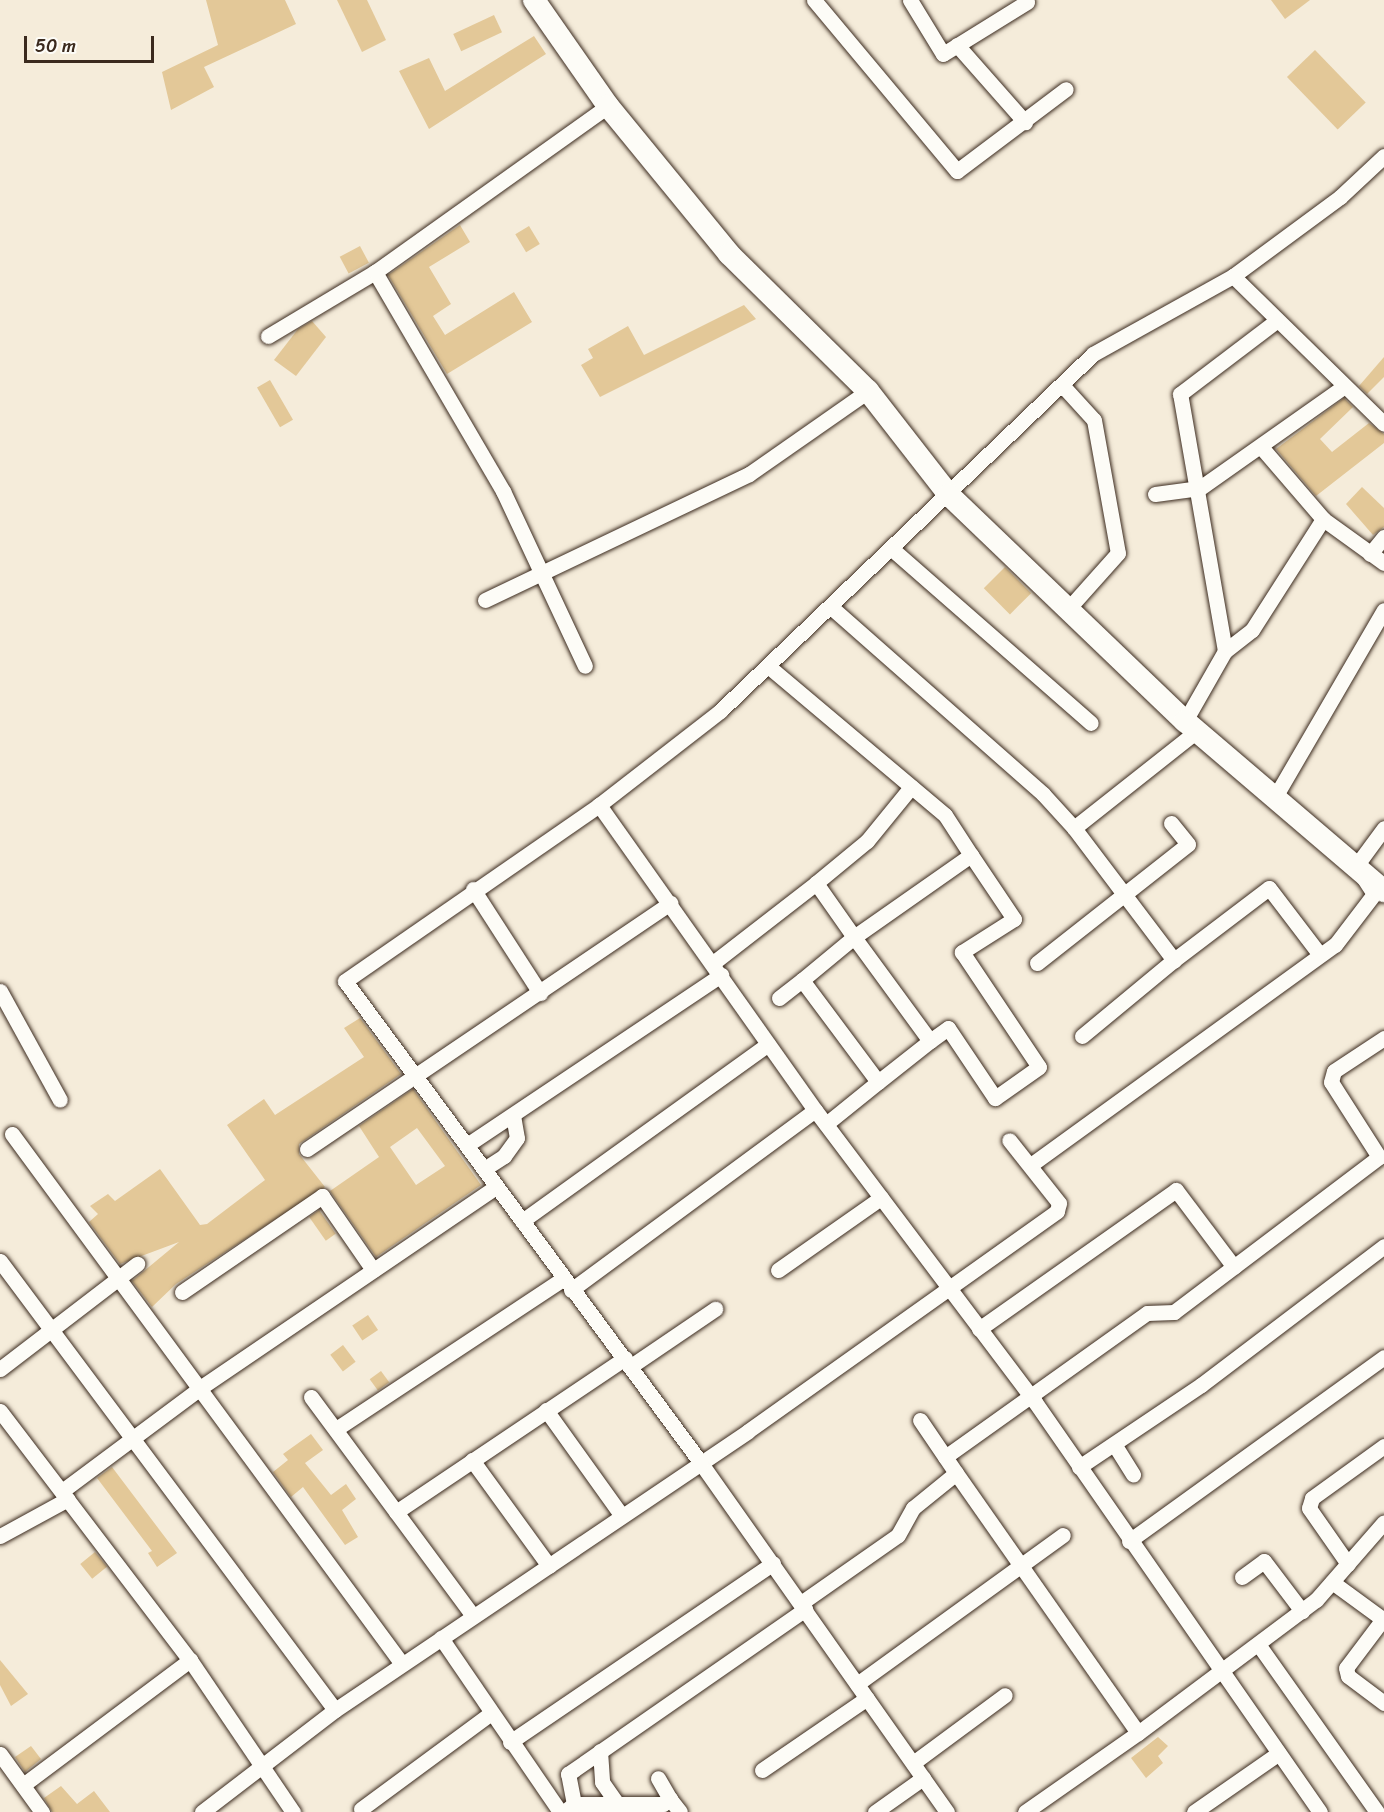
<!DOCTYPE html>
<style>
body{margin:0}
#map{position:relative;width:1384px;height:1812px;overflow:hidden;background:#f5ecda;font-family:Sriracha,sans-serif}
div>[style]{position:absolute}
.building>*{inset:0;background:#e3c898;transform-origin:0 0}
.roads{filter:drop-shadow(0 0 2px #3b2a1e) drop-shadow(0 0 2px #3b2a1e)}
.street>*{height:15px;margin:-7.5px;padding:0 7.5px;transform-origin:7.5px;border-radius:7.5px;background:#fdfcf7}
.secondary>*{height:22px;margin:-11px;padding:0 11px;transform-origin:11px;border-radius:11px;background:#fdfcf7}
span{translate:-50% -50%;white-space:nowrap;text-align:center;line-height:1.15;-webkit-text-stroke:6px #fdfcf7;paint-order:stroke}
.scale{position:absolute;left:24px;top:36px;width:130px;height:27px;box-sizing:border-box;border:3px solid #3b2a1e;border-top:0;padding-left:8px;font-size:18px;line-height:21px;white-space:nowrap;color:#3b2a1e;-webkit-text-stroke:4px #fdfcf7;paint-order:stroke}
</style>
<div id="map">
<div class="building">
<div style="clip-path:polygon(206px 0,285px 0,296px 24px,204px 67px,214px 87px,171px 110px,162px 72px,218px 45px)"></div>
<div style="clip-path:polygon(337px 0,367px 0,386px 40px,362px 52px)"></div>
<div style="clip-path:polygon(1271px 0,1310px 0,1285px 19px)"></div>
<div style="left:494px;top:15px;width:19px;height:45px;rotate:65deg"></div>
<div style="clip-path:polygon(534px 36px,546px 54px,429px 129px,399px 71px,429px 58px,445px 91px)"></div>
<div style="left:1315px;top:50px;width:73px;height:39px;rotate:46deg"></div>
<div style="clip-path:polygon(460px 225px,470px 242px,429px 267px,451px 304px,433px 316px,445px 335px,514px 292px,532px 322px,447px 374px,388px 275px)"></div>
<div style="left:529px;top:226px;width:21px;height:16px;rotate:59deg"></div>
<div style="left:360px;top:246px;width:19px;height:23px;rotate:62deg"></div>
<div style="clip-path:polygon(744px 305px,756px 319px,600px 397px,581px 365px,593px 358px,588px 349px,628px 326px,644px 355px)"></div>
<div style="clip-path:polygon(312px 321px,326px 337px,296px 376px,274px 360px,298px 329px)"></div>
<div style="clip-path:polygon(1384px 357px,1384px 377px,1367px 394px,1359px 386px)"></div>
<div style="left:270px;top:380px;width:46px;height:15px;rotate:60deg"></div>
<div style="clip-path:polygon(1344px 398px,1353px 407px,1320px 439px,1332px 452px,1369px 423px,1384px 434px,1384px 443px,1316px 496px,1276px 449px)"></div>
<div style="clip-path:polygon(1362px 487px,1384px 508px,1384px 527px,1373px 535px,1346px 504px)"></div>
<div style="left:1005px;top:567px;width:37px;height:30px;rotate:45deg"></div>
<div style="clip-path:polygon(360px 1018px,401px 1074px,299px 1144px,299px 1154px,325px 1187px,176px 1284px,152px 1307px,132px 1281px,179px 1242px,120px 1264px,89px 1222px,98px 1214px,90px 1206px,108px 1194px,115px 1201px,160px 1169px,200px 1225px,207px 1224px,265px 1180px,227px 1125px,264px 1099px,275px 1115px,364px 1057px,344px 1028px)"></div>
<div style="clip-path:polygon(evenodd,413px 1089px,481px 1185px,376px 1257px,330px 1191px,379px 1157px,359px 1126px,413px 1089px,417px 1128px,445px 1166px,416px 1185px,390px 1147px,417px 1128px)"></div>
<div style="left:319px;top:1210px;width:29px;height:12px;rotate:55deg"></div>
<div style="left:368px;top:1315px;width:18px;height:19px;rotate:56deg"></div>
<div style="left:343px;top:1345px;width:21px;height:16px;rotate:53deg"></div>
<div style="left:381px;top:1371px;width:14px;height:14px;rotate:54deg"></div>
<div style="clip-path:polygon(311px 1434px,323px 1450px,305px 1463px,331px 1495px,346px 1484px,356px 1499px,342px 1510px,358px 1537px,345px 1545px,303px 1487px,291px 1497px,273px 1472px,288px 1460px,283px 1454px)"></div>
<div style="clip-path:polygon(112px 1467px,177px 1553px,157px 1567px,148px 1553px,152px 1551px,97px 1478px)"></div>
<div style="left:95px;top:1552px;width:19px;height:19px;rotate:51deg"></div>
<div style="clip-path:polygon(0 1660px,28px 1694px,11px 1706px,0 1685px)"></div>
<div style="clip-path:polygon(1158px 1737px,1168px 1746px,1158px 1756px,1163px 1763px,1146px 1778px,1131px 1758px)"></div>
<div style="clip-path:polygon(31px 1746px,41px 1759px,25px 1772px,15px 1757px)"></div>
<div style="clip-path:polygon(61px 1786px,77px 1804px,94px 1791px,110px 1812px,52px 1812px,44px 1798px)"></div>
</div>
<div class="roads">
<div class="street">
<div style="left:814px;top:0;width:223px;rotate:50.1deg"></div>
<div style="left:957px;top:171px;width:136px;rotate:-37deg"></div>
<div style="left:910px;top:0;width:63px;rotate:58.6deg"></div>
<div style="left:943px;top:54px;width:99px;rotate:-31.8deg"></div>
<div style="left:957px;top:45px;width:103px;rotate:48.6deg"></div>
<div style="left:375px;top:272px;width:254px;rotate:59.7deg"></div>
<div style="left:503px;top:491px;width:193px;rotate:64.9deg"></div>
<div style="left:1233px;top:276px;width:211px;rotate:44.4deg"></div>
<div style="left:268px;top:336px;width:125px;rotate:-30.9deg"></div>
<div style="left:375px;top:272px;width:286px;rotate:-35.5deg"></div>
<div style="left:1062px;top:385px;width:47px;rotate:47.6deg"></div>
<div style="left:1094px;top:420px;width:135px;rotate:79.8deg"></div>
<div style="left:1118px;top:553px;width:75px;rotate:131.8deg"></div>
<div style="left:1262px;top:448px;width:94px;rotate:49.3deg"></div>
<div style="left:1323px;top:519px;width:75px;rotate:35.8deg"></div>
<div style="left:1155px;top:494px;width:45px;rotate:-7.6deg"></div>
<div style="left:1200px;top:488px;width:175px;rotate:-35.2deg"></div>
<div style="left:892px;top:549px;width:264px;rotate:41.2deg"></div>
<div style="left:1370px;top:554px;width:22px;rotate:-51deg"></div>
<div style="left:485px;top:600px;width:293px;rotate:-25.5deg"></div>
<div style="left:749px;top:474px;width:145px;rotate:-34.9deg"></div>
<div style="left:831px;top:607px;width:283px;rotate:41.4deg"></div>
<div style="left:1043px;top:794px;width:46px;rotate:47.6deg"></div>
<div style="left:1074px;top:828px;width:157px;rotate:-38.3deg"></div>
<div style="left:1225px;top:651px;width:261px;rotate:-99.9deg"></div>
<div style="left:1180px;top:394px;width:121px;rotate:-37.2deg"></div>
<div style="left:768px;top:666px;width:231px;rotate:40.1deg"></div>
<div style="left:945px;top:815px;width:48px;rotate:57deg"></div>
<div style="left:971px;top:855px;width:77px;rotate:56.1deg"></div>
<div style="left:1014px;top:919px;width:62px;rotate:147.6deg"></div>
<div style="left:962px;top:952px;width:138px;rotate:56.2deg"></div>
<div style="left:1039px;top:1067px;width:54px;rotate:144.8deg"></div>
<div style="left:995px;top:1098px;width:84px;rotate:-123.9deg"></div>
<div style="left:948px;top:1028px;width:22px;rotate:144deg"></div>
<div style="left:930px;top:1041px;width:129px;rotate:-126.2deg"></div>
<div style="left:854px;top:937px;width:143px;rotate:-35deg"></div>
<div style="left:1185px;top:721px;width:81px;rotate:-60.3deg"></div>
<div style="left:1225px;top:651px;width:34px;rotate:-38deg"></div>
<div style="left:1252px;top:630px;width:132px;rotate:-57.4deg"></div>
<div style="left:1275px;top:797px;width:216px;rotate:-59.8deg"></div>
<div style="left:599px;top:805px;width:374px;rotate:54.7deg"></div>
<div style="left:815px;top:1110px;width:366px;rotate:53deg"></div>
<div style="left:1035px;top:1402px;width:499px;rotate:55.2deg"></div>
<div style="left:1074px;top:828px;width:166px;rotate:52.9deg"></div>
<div style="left:1174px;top:960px;width:119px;rotate:-37.2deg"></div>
<div style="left:1269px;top:888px;width:84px;rotate:52.7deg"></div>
<div style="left:816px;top:883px;width:66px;rotate:-39.5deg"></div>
<div style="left:867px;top:841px;width:70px;rotate:-50.8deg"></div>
<div style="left:473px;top:889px;width:124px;rotate:57.2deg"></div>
<div style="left:713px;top:963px;width:130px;rotate:-37.8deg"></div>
<div style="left:816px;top:883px;width:66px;rotate:54.9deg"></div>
<div style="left:854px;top:937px;width:67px;rotate:140.4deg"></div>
<div style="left:1037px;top:963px;width:192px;rotate:-38.2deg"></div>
<div style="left:1188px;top:844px;width:27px;rotate:-129deg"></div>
<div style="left:0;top:991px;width:124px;rotate:61.2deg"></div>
<div style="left:779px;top:998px;width:29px;rotate:-38deg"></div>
<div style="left:802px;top:980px;width:127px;rotate:53.3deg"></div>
<div style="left:878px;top:1082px;width:66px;rotate:-38.3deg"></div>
<div style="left:1082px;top:1036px;width:119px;rotate:-39.6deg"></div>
<div style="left:826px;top:1124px;width:67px;rotate:-38.9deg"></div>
<div style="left:12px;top:1134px;width:658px;rotate:53.65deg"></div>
<div style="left:467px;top:1145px;width:306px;rotate:-33.8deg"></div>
<div style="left:307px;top:1149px;width:439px;rotate:-34.1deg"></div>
<div style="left:1032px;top:1164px;width:374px;rotate:-35.9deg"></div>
<div style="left:1335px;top:945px;width:64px;rotate:-52.6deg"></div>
<div style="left:1374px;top:894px;width:33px;rotate:-123deg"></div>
<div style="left:1356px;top:866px;width:47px;rotate:-53.6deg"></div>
<div style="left:484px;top:1169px;width:24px;rotate:-33deg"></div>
<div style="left:504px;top:1156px;width:22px;rotate:-54deg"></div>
<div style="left:517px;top:1138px;width:23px;rotate:-100deg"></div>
<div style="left:522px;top:1221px;width:303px;rotate:-35.7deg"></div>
<div style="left:0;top:1261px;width:560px;rotate:53.27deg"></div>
<div style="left:778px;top:1270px;width:126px;rotate:-35deg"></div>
<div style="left:571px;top:1290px;width:303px;rotate:-36.4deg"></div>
<div style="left:182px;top:1292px;width:170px;rotate:-34.4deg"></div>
<div style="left:322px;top:1196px;width:90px;rotate:55.4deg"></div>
<div style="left:979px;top:1329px;width:241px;rotate:-35.2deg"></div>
<div style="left:1176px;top:1190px;width:96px;rotate:53deg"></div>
<div style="left:631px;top:1366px;width:102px;rotate:-34.2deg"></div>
<div style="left:0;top:1369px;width:173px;rotate:-37.5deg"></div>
<div style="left:311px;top:1397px;width:272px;rotate:53.5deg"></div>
<div style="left:546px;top:1410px;width:130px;rotate:54.4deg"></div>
<div style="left:0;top:1411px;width:313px;rotate:52.7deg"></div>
<div style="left:190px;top:1660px;width:184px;rotate:55.9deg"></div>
<div style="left:336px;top:1429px;width:272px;rotate:-33.5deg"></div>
<div style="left:1114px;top:1444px;width:36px;rotate:58deg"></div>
<div style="left:945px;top:1457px;width:248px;rotate:-35.5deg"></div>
<div style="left:1147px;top:1313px;width:27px;rotate:-2deg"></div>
<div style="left:1174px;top:1312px;width:257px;rotate:-37.1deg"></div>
<div style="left:1379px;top:1157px;width:89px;rotate:-122.6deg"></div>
<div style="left:1331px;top:1082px;width:11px;rotate:-75deg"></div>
<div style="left:1334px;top:1071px;width:60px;rotate:-33.4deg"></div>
<div style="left:472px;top:1460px;width:131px;rotate:54deg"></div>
<div style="left:1079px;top:1467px;width:147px;rotate:-33.9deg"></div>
<div style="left:1201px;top:1385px;width:230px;rotate:-37.2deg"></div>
<div style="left:956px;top:1473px;width:317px;rotate:55deg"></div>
<div style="left:1138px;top:1733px;width:222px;rotate:-36.8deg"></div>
<div style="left:1316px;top:1600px;width:103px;rotate:-48.9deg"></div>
<div style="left:62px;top:1491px;width:172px;rotate:-36.7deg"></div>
<div style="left:200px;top:1388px;width:358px;rotate:-34.2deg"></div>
<div style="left:396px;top:1512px;width:276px;rotate:-33.9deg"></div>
<div style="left:0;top:1536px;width:77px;rotate:-28.6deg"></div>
<div style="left:1129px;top:1541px;width:314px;rotate:-35.8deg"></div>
<div style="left:1348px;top:1564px;width:68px;rotate:-124.9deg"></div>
<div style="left:1309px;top:1508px;width:10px;rotate:-73deg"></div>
<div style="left:1312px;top:1498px;width:89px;rotate:-35.8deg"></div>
<div style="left:1242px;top:1577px;width:27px;rotate:-36deg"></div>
<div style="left:1264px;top:1561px;width:63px;rotate:52.8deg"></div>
<div style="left:1332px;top:1582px;width:64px;rotate:36.2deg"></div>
<div style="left:801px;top:1603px;width:118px;rotate:-35deg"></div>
<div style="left:898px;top:1535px;width:31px;rotate:-61deg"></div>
<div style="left:913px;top:1508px;width:55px;rotate:-39.1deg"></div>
<div style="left:956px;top:1473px;width:64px;rotate:-124.2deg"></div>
<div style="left:1383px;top:1619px;width:61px;rotate:127.1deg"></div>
<div style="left:1346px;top:1668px;width:8px;rotate:76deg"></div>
<div style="left:1348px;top:1676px;width:45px;rotate:36.9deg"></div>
<div style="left:441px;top:1638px;width:211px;rotate:55.6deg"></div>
<div style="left:1258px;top:1644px;width:206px;rotate:54.7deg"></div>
<div style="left:857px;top:1684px;width:254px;rotate:-35.9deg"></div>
<div style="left:510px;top:1742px;width:318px;rotate:-34.2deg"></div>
<div style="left:600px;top:1751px;width:31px;rotate:86deg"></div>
<div style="left:602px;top:1782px;width:29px;rotate:55deg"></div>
<div style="left:0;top:1754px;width:72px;rotate:54.1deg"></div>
<div style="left:913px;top:1763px;width:114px;rotate:-36.5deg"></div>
<div style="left:762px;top:1770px;width:127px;rotate:-34.4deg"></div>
<div style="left:23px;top:1785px;width:209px;rotate:-36.8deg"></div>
<div style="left:670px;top:1799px;width:16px;rotate:52deg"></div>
<div style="left:574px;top:1804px;width:89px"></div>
<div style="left:663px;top:1804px;width:9px;rotate:-36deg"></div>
<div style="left:670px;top:1799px;width:24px;rotate:-120deg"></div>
<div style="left:361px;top:1809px;width:160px;rotate:-36.4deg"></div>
<div style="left:202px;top:1812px;width:168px;rotate:-37.5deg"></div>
<div style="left:335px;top:1710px;width:498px;rotate:-34deg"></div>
<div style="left:748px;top:1431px;width:379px;rotate:-35.4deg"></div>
<div style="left:1057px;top:1211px;width:8px;rotate:-76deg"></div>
<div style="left:1059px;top:1203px;width:80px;rotate:-128.4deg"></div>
<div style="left:564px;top:1812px;width:13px;rotate:-39deg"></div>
<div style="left:574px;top:1804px;width:31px;rotate:-101deg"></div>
<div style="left:568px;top:1774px;width:289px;rotate:-34.8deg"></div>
<div style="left:875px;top:1812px;width:59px;rotate:-35.3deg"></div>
<div style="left:947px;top:1812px;width:427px;rotate:-125.2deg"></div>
<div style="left:701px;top:1463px;width:599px;rotate:-126.45deg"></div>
<div style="left:345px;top:981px;width:309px;rotate:-34.7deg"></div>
<div style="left:599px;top:805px;width:153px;rotate:-37.8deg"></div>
<div style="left:720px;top:711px;width:516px;rotate:-43.74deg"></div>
<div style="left:1093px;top:354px;width:160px;rotate:-29.1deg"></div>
<div style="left:1233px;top:276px;width:133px;rotate:-36.4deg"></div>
<div style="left:1340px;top:197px;width:60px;rotate:-43deg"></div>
<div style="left:1025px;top:1812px;width:138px;rotate:-35deg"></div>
<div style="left:1194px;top:1812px;width:103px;rotate:-34.8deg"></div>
</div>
<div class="secondary">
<div style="left:534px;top:0;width:129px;rotate:55.1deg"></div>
<div style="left:608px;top:106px;width:191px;rotate:50.7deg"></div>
<div style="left:729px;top:254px;width:195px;rotate:44.6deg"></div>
<div style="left:868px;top:391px;width:132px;rotate:52.1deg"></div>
<div style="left:949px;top:495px;width:327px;rotate:43.8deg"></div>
<div style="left:1185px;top:721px;width:262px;rotate:40.5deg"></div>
</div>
</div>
<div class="scale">50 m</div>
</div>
